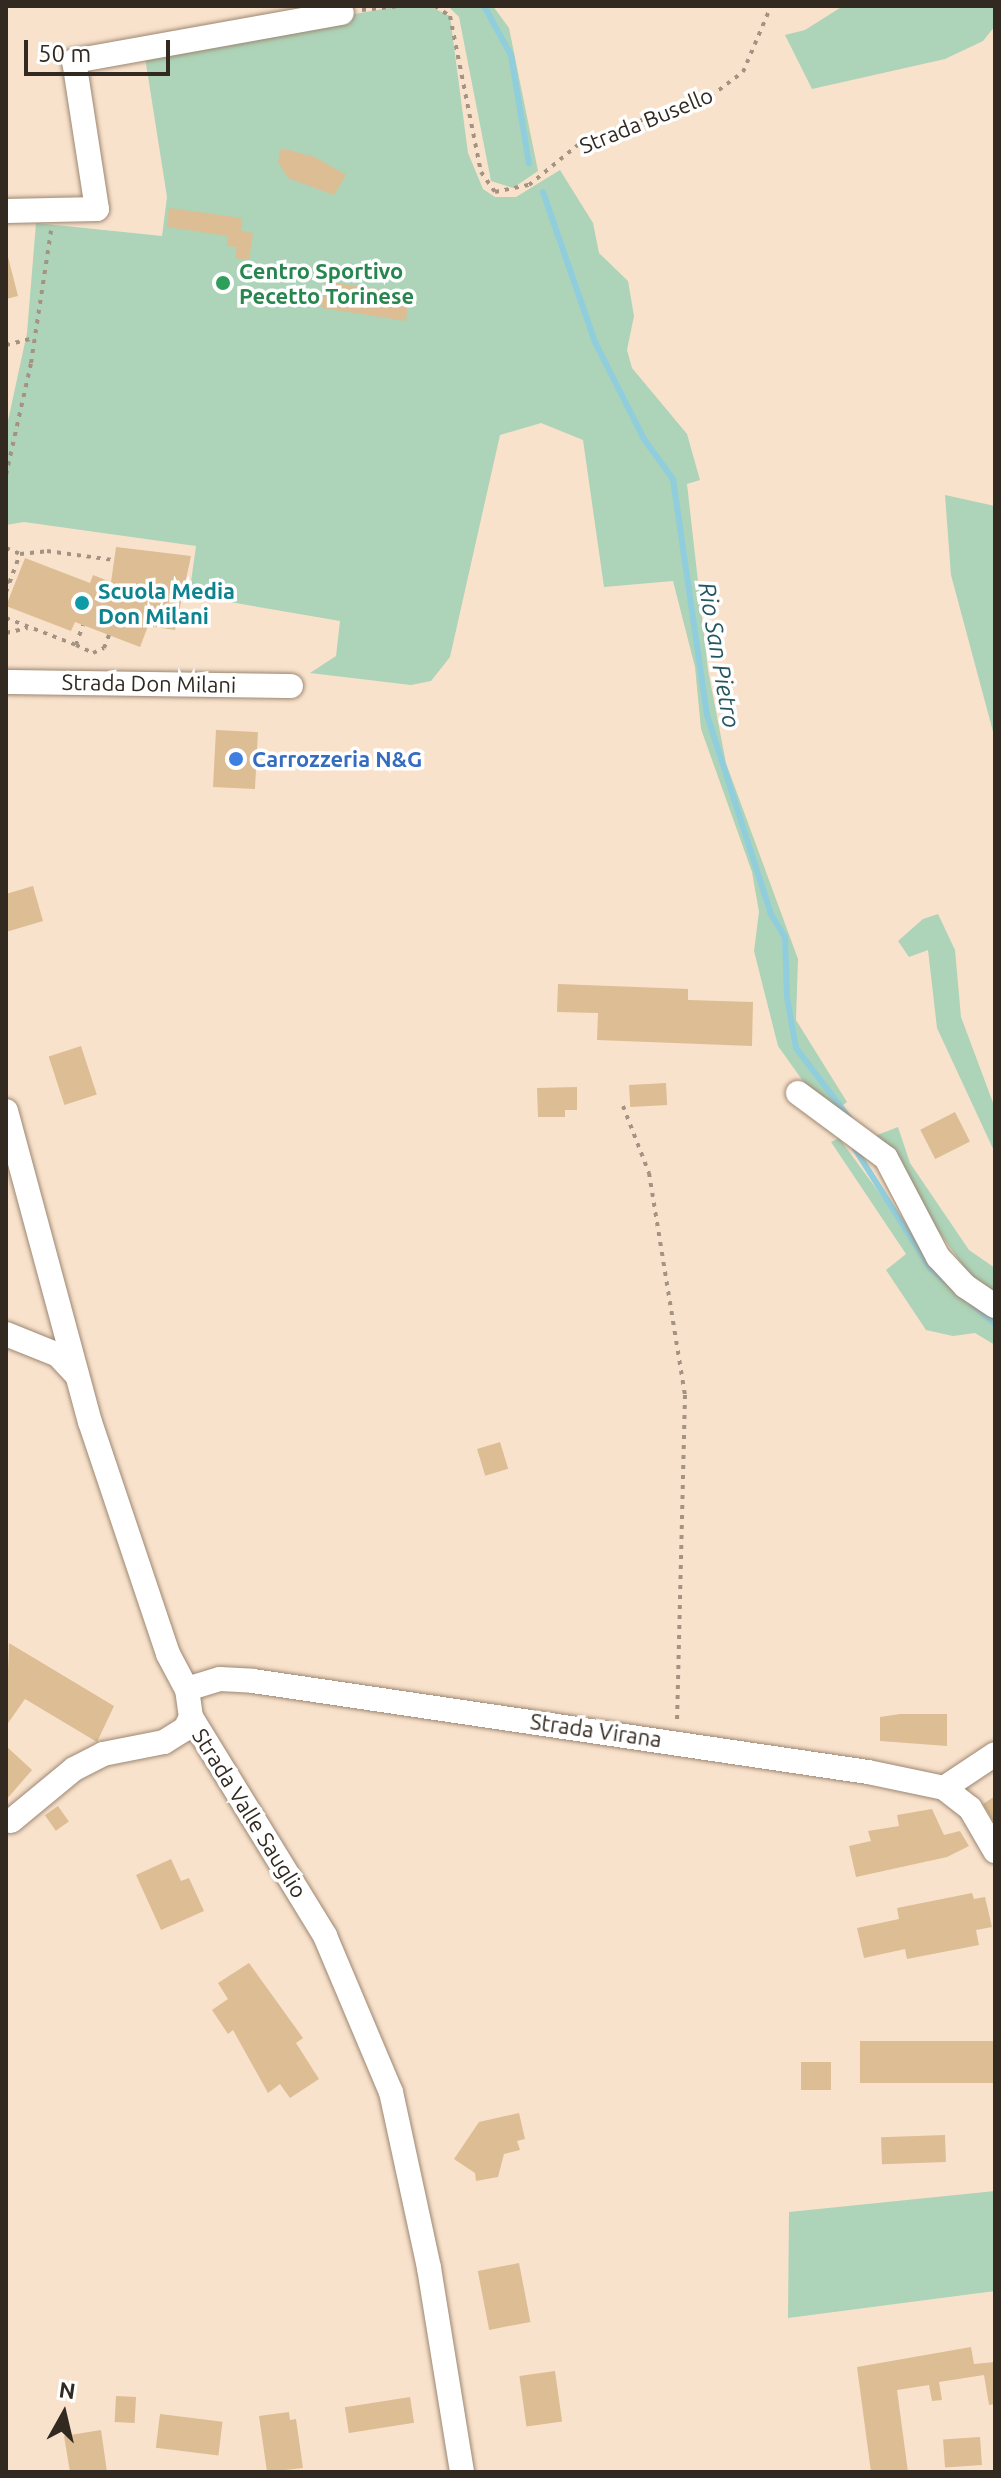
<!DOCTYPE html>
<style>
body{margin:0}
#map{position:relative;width:1001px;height:2478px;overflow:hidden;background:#f9e2cc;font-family:Ubuntu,sans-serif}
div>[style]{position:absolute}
.green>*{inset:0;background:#add3b8}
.stream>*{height:6px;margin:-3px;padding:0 3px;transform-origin:3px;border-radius:3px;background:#91cedd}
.building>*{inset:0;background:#dcbd94;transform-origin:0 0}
.path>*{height:4px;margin-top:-2px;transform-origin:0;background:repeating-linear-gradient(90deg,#a49383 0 4px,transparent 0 10px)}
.roads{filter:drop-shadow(0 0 2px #9c8772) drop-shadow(0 0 2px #9c8772)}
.minor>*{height:24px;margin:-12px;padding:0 12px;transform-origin:12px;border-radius:12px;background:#fff}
.path-bridge>*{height:4px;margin-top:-2px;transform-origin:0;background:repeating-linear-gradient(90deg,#a49383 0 4px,transparent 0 10px)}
.dots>*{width:22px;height:22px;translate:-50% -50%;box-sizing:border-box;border:4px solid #fff;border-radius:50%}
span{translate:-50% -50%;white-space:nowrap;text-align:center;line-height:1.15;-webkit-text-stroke:7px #fff;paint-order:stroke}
.street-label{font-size:22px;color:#322a21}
.leisure-label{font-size:22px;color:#27864d;font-weight:700}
.left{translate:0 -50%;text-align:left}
.culture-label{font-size:22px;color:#0d838f;font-weight:700}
.shop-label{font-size:22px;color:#366cbe;font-weight:700}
.water-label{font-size:24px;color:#235661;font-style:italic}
.frame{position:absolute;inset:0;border:8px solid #322a21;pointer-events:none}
.north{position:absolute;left:24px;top:2374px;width:80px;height:80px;-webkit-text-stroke:6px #fff;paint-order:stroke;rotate:8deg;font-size:22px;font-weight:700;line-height:32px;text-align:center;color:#322a21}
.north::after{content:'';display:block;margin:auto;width:28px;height:36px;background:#322a21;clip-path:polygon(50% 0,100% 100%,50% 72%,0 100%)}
.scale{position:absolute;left:24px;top:40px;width:146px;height:36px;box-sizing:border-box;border:4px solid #322a21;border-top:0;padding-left:10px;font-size:24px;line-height:28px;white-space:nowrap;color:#322a21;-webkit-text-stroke:6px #fff;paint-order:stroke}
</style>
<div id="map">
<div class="green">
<div style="clip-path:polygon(400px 6px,429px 6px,450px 16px,468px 153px,483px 189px,495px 197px,516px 197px,560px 170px,593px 223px,599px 253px,628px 281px,634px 316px,627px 350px,632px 368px,687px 434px,700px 480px,687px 484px,708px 670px,726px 763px,798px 959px,796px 1020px,847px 1102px,838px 1109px,810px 1091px,778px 1046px,754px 951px,759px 912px,752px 872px,701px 729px,695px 667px,673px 581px,604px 587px,583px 440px,541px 423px,500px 435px,450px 657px,431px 681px,411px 685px,310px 673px,336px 656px,340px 621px,224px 601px,223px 595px,190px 589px,196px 546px,24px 522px,6px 525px,6px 430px,27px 333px,36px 223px,162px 236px,167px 197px,144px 51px)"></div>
<div style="clip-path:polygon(448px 6px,493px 6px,509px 28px,538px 171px,513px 188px,491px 181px,459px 17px)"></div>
<div style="clip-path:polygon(843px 6px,995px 6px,995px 26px,983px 41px,945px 59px,812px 89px,785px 35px,805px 30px)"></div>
<div style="clip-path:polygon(945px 495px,995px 506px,995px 739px,951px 575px)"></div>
<div style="clip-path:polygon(938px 914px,955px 950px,961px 1017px,995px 1108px,995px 1153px,937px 1028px,928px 950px,909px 957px,898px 941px,923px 919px)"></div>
<div style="clip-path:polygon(898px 1127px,910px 1163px,969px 1250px,995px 1268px,995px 1299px,976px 1284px,872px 1137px)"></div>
<div style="clip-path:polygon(839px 1138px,914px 1240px,963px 1293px,995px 1313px,995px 1345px,975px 1333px,953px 1336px,926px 1330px,886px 1270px,906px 1254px,831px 1142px)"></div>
<div style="clip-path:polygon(995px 2191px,995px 2291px,788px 2318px,789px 2212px)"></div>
</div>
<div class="stream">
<div style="left:484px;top:6px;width:56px;rotate:61.1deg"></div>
<div style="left:511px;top:55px;width:110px;rotate:80.6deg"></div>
<div style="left:543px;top:192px;width:159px;rotate:70.9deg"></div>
<div style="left:595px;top:342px;width:109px;rotate:63.2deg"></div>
<div style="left:644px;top:439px;width:49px;rotate:54.1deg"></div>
<div style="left:673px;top:479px;width:238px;rotate:81.8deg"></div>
<div style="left:707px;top:715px;width:209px;rotate:72.2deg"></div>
<div style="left:771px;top:914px;width:27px;rotate:59deg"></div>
<div style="left:785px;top:937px;width:60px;rotate:88.1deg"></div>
<div style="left:787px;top:997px;width:52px;rotate:80deg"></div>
<div style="left:796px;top:1048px;width:89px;rotate:52.7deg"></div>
<div style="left:855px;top:1149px;width:142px;rotate:57.7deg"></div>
<div style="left:931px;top:1269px;width:18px;rotate:41deg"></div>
<div style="left:972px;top:1304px;width:30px;rotate:41deg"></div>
</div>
<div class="building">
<div style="clip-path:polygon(281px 148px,315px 157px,346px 175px,334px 195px,288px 178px,278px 162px)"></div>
<div style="clip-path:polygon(169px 208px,242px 218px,241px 231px,253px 233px,249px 260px,235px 258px,237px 247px,227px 246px,228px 236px,167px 227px)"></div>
<div style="clip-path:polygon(6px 249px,18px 296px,6px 299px)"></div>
<div style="left:325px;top:281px;width:86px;height:27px;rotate:9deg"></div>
<div style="clip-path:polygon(116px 547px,191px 556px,175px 630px,148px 626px,140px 647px,75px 622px,71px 631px,6px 606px,25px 558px,90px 583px,93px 575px,111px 582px)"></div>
<div style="left:216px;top:730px;width:42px;height:57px;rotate:3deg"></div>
<div style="clip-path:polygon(33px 886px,43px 921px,6px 932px,6px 894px)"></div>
<div style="clip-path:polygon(558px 984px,688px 989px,688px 1000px,753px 1002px,752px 1046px,597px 1040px,598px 1013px,557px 1012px)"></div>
<div style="left:81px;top:1046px;width:51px;height:34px;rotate:72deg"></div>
<div style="left:666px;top:1083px;width:22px;height:37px;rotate:87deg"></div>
<div style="clip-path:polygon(577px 1087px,577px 1110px,565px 1110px,565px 1117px,538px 1117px,537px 1088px)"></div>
<div style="left:955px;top:1112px;width:33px;height:39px;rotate:63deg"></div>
<div style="left:500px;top:1442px;width:28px;height:24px;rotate:73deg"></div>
<div style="clip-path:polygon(9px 1643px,114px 1706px,97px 1742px,25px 1699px,6px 1726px)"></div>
<div style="clip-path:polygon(900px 1714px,947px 1714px,947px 1746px,880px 1741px,880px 1717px)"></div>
<div style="clip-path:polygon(6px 1746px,32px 1770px,6px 1800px)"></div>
<div style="clip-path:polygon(995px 1796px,995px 1824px,983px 1804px)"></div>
<div style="left:58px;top:1806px;width:19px;height:16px;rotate:55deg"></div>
<div style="clip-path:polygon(932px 1809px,944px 1835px,960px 1831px,969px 1846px,947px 1857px,856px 1877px,849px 1846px,871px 1841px,868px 1831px,899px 1826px,897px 1815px)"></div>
<div style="clip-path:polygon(171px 1859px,181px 1881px,189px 1878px,204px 1911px,161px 1930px,136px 1875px)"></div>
<div style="clip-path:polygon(972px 1893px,974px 1899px,985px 1897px,992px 1927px,976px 1930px,979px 1945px,907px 1959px,905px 1949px,864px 1958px,857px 1928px,899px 1919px,897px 1908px)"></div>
<div style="clip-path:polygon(249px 1963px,303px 2038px,296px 2043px,319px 2079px,290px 2098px,280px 2084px,268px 2093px,233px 2030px,228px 2034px,212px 2010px,228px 1999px,218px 1983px)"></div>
<div style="left:995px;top:2041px;width:42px;height:135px;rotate:90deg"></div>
<div style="left:801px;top:2062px;width:30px;height:28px"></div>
<div style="clip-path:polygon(519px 2113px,525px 2139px,517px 2141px,520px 2150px,504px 2154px,498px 2177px,476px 2181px,475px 2173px,454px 2159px,479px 2122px)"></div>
<div style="left:945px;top:2135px;width:27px;height:64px;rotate:88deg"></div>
<div style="left:519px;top:2263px;width:60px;height:42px;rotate:79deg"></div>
<div style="clip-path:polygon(971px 2347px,974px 2364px,995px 2362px,995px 2404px,989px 2405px,984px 2375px,939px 2382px,942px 2400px,932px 2401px,929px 2385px,897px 2390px,908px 2472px,871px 2472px,857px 2367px)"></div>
<div style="left:555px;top:2371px;width:51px;height:36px;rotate:82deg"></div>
<div style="left:116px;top:2396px;width:20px;height:26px;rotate:3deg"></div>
<div style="left:410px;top:2397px;width:26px;height:66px;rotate:81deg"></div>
<div style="clip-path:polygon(289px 2412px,290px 2420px,296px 2419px,303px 2468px,267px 2472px,259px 2416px)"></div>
<div style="left:160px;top:2414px;width:63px;height:34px;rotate:7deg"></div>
<div style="clip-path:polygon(101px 2430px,107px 2472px,70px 2472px,64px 2436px)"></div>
<div style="left:980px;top:2437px;width:28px;height:37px;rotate:86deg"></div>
</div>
<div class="path">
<div style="left:435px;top:6px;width:18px;rotate:34deg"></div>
<div style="left:450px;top:16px;width:159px;rotate:78.8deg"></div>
<div style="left:481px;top:172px;width:24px;rotate:55deg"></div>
<div style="left:495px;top:192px;width:35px;rotate:-12deg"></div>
<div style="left:529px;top:185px;width:71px;rotate:-39.3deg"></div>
<div style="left:584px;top:140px;width:134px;rotate:-19.1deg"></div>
<div style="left:711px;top:96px;width:40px;rotate:-37deg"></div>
<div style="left:743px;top:72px;width:72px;rotate:-67deg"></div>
<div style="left:362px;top:10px;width:38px;rotate:-6deg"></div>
<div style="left:6px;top:345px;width:30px;rotate:-14deg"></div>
<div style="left:6px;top:475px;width:115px;rotate:-77.4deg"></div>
<div style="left:31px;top:363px;width:134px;rotate:-81.4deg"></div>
<div style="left:6px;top:548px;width:15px;rotate:23deg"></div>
<div style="left:20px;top:554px;width:27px;rotate:-6deg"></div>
<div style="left:47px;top:551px;width:68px;rotate:7.7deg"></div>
<div style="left:6px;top:592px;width:40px;rotate:-69.8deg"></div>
<div style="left:6px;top:618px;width:75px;rotate:21.1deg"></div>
<div style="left:76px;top:645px;width:21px;rotate:-71deg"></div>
<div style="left:6px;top:633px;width:22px;rotate:-13deg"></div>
<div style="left:76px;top:645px;width:19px;rotate:25deg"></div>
<div style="left:93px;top:653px;width:12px;rotate:-24deg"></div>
<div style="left:104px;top:648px;width:14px;rotate:-69deg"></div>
<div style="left:623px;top:1106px;width:72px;rotate:68.8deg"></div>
<div style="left:649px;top:1173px;width:225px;rotate:80.8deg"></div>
<div style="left:685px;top:1395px;width:328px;rotate:91.4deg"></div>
</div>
<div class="roads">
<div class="minor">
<div style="left:6px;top:211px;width:91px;rotate:-1.3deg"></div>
<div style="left:97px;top:209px;width:150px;rotate:-98.8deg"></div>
<div style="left:74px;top:61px;width:272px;rotate:-10.2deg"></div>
<div style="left:6px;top:682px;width:285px;rotate:0.8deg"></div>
<div style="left:798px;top:1093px;width:109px;rotate:36.5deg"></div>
<div style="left:886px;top:1158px;width:112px;rotate:62.3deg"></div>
<div style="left:938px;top:1257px;width:40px;rotate:47deg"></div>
<div style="left:965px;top:1286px;width:36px;rotate:34deg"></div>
<div style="left:6px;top:1111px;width:322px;rotate:74.9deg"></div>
<div style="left:90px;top:1422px;width:245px;rotate:71.4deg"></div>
<div style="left:168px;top:1654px;width:40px;rotate:62deg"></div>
<div style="left:187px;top:1689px;width:28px;rotate:82deg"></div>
<div style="left:191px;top:1717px;width:257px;rotate:58.5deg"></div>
<div style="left:325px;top:1936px;width:169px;rotate:67.1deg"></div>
<div style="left:391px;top:2092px;width:180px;rotate:77.8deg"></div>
<div style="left:429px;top:2268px;width:207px;rotate:80.8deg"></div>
<div style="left:6px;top:1334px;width:56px;rotate:22deg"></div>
<div style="left:58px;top:1355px;width:25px;rotate:47deg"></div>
<div style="left:187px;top:1689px;width:34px;rotate:-17deg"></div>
<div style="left:220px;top:1679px;width:33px;rotate:3deg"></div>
<div style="left:253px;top:1681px;width:622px;rotate:8.42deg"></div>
<div style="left:868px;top:1772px;width:78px;rotate:11.9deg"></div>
<div style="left:944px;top:1788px;width:33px;rotate:38deg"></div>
<div style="left:970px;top:1808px;width:50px;rotate:59.8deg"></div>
<div style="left:944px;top:1788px;width:61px;rotate:-33.7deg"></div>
<div style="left:11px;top:1821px;width:82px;rotate:-39.5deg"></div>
<div style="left:74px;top:1769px;width:33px;rotate:-27deg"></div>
<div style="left:103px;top:1754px;width:62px;rotate:-11.1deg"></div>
<div style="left:164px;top:1742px;width:25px;rotate:-32deg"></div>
<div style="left:185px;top:1729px;width:13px;rotate:-63deg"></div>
</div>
</div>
<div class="path-bridge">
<div style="left:6px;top:581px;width:9px;rotate:18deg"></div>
</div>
<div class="dots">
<div style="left:223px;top:283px;background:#2e9e5b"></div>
<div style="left:82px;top:603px;background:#0f9aa8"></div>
<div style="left:236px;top:759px;background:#3f7fe0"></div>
</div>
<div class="street-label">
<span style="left:646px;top:120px;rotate:-22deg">Strada Busello</span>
<span style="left:149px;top:683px;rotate:1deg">Strada Don Milani</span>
<span style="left:596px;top:1730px;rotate:8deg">Strada Virana</span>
<span style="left:250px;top:1813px;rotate:58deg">Strada Valle Sauglio</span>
</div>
<div class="leisure-label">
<span class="left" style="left:239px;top:283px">Centro Sportivo<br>Pecetto Torinese</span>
</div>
<div class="culture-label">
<span class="left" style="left:98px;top:603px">Scuola Media<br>Don Milani</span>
</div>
<div class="shop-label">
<span class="left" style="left:252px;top:759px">Carrozzeria N&amp;G</span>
</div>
<div class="water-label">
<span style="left:719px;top:655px;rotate:80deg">Rio San Pietro</span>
</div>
<div class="frame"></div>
<div class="north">N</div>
<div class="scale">50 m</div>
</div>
